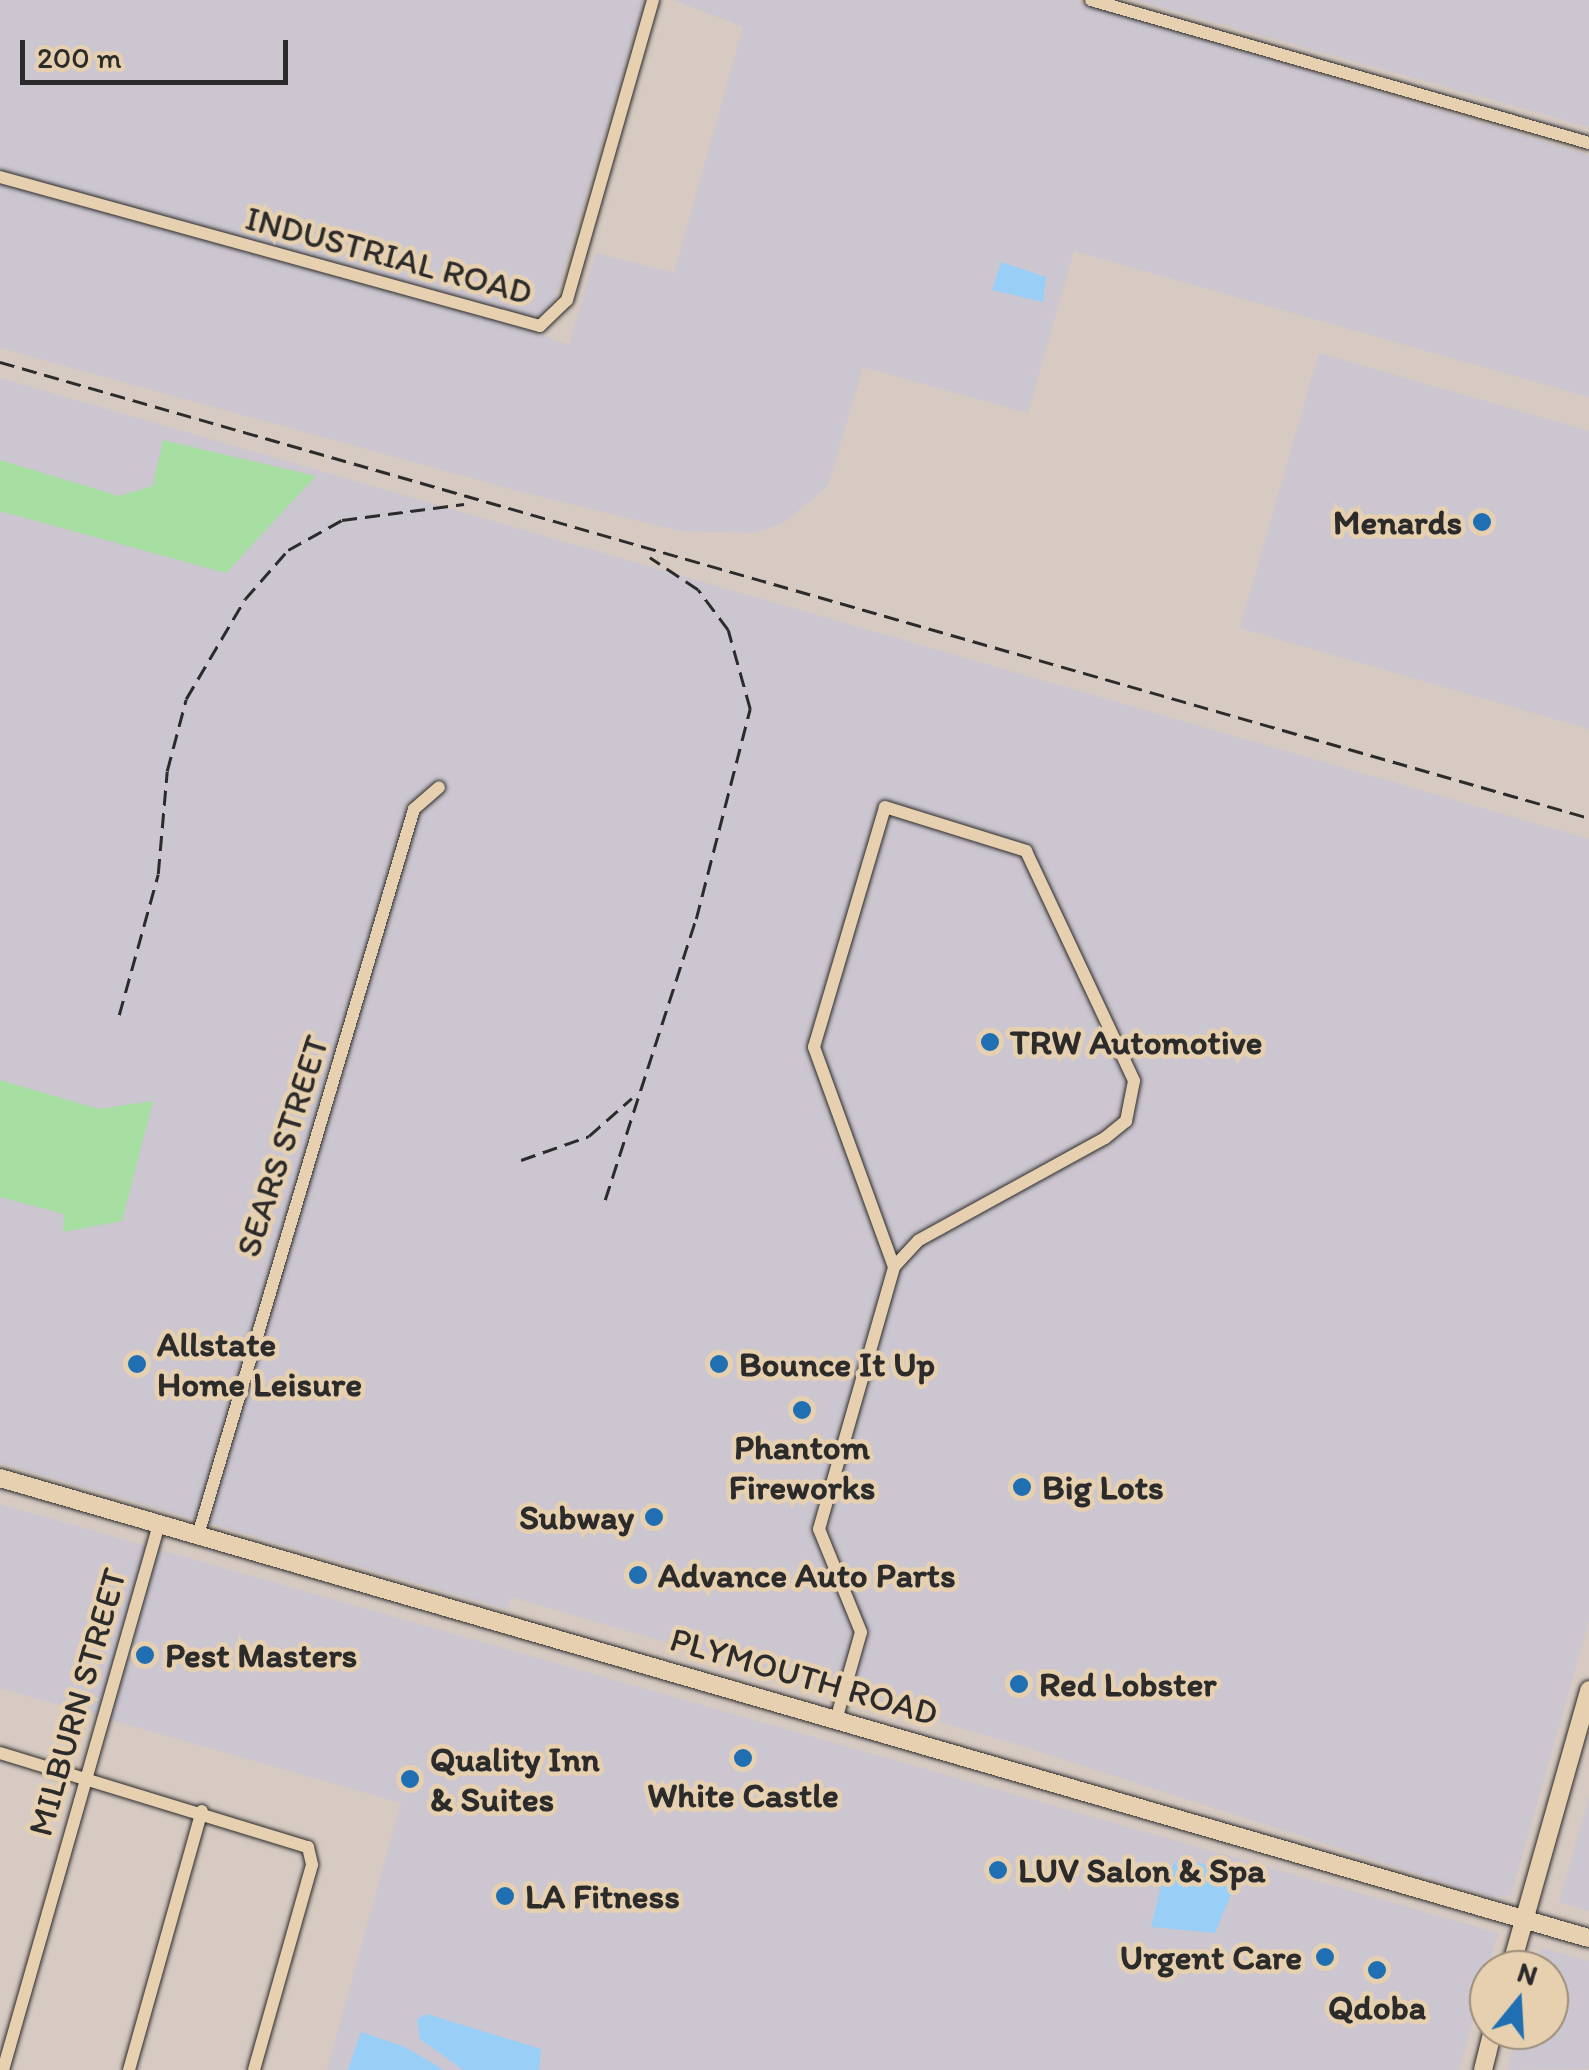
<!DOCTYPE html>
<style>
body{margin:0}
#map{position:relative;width:1589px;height:2070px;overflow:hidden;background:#d6cac2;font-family:Itim,sans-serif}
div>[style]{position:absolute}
.built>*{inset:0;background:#cbc6cf}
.green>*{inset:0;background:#a7dea2}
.water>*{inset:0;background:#99cff7}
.roads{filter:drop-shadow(0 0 2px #2b2b2b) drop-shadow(0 0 2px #2b2b2b)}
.minor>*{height:12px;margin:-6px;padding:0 6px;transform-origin:6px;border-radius:6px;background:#e6d0af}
.major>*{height:18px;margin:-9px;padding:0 9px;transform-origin:9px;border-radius:9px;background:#e6d0af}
.rail>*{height:2.5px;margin-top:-1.25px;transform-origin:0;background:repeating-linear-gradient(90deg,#2b2b2b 0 15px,transparent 0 23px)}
.dots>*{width:28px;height:28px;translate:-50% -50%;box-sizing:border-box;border:5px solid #e6d0af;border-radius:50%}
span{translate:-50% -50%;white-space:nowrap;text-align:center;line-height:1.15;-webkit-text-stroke:9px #e6d0af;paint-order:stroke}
.street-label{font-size:35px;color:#2b2b2b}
.poi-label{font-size:35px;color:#2b2b2b;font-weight:700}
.right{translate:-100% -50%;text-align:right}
.left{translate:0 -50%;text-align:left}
.north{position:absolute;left:1469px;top:1950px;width:100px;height:100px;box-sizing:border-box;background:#e6d0af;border:2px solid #9b8e7a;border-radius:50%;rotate:18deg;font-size:28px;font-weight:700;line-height:40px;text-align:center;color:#2b2b2b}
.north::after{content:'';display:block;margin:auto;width:35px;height:45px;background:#1f6fb2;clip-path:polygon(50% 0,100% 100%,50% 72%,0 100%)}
.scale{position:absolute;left:20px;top:40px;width:268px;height:45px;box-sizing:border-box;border:5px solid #2b2b2b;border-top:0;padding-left:12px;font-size:30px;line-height:35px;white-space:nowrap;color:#2b2b2b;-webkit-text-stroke:8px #e6d0af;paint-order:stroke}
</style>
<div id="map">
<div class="built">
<div style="clip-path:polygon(0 0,645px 0,544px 336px,569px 345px,596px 253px,674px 273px,743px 27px,674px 0,1074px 0,1589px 155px,1589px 397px,1074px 251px,1028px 413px,863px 367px,828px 486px,783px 523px,755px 533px,680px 531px,518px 491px,0 348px)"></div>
<div style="clip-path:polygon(1136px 0,1589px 0,1589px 127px)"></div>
<div style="clip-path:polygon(1319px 353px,1589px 431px,1589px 729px,1240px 628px)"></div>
<div style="clip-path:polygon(0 378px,1589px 839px,1589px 1621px,1511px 1895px,1493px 1898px,1022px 1746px,511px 1597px,507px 1609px,0 1463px)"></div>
<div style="clip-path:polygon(0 1504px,1498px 1933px,1459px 2070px,327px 2070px,401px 1803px,0 1688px)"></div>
<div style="clip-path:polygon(1589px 1797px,1589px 1911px,1559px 1902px)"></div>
<div style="clip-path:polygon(1542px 1948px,1589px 1961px,1589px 2069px,1507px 2070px,1518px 2030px,1549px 2030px,1549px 1970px,1536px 1970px)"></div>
</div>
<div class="green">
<div style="clip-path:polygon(163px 440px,316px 476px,226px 573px,0 511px,0 460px,119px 496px,153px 486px)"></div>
<div style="clip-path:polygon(0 1080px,99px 1109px,153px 1101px,122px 1221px,63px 1232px,64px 1214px,0 1197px)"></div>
</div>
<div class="water">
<div style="clip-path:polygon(1001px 262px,1046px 277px,1043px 302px,992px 290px)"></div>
<div style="clip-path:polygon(1181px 1856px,1238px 1878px,1215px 1933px,1151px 1927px,1164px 1875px)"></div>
<div style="clip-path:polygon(427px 2014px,541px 2049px,539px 2070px,463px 2070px,420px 2039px,417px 2019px)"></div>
<div style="clip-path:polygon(361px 2032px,405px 2047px,444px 2070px,348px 2070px)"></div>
</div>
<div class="roads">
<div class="minor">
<div style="left:1091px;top:0;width:518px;rotate:16.02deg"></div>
<div style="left:0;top:177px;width:560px;rotate:15.43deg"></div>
<div style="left:540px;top:326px;width:37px;rotate:-44deg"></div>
<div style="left:567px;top:300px;width:312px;rotate:-74deg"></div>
<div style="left:885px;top:807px;width:148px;rotate:17.3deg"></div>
<div style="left:1026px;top:851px;width:254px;rotate:64.8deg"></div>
<div style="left:1134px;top:1081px;width:41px;rotate:101.3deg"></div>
<div style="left:1126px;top:1121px;width:27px;rotate:141deg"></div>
<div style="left:1105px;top:1138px;width:213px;rotate:151.2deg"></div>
<div style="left:918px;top:1241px;width:35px;rotate:133deg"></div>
<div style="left:894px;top:1267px;width:234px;rotate:-110deg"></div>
<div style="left:814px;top:1047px;width:250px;rotate:-73.5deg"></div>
<div style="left:198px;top:1535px;width:757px;rotate:-73.43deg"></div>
<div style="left:414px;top:809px;width:33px;rotate:-41deg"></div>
<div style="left:836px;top:1720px;width:91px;rotate:-74.1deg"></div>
<div style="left:861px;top:1632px;width:111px;rotate:-112.2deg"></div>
<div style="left:819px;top:1529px;width:273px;rotate:-74deg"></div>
<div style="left:0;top:1753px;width:322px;rotate:17deg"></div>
<div style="left:308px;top:1847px;width:18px;rotate:77deg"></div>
<div style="left:312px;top:1865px;width:213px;rotate:105.8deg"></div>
<div style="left:3px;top:2070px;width:568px;rotate:-74.05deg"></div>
<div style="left:129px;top:2070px;width:269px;rotate:-74.3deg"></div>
</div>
<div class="major">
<div style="left:0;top:1478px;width:1654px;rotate:16.15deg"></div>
<div style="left:1510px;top:1970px;width:291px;rotate:-74.2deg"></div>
<div style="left:1483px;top:2070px;width:41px;rotate:-76deg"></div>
</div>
</div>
<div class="rail">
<div style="left:0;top:362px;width:1653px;rotate:16.01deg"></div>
<div style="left:119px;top:1015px;width:146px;rotate:-74.5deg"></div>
<div style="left:158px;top:874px;width:103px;rotate:-85deg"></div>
<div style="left:167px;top:771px;width:74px;rotate:-75.2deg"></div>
<div style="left:186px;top:699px;width:116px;rotate:-59.5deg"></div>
<div style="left:245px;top:599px;width:65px;rotate:-48.7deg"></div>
<div style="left:288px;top:550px;width:62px;rotate:-29.1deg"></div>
<div style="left:342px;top:520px;width:123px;rotate:-7.5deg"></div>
<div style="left:521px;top:1160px;width:72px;rotate:-19.4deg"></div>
<div style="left:589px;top:1136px;width:57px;rotate:-41.5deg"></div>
<div style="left:605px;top:1200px;width:295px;rotate:-72.1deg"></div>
<div style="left:696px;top:919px;width:217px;rotate:-75.6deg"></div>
<div style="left:750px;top:709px;width:82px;rotate:-105.6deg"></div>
<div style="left:728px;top:630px;width:50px;rotate:-126.9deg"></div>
<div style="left:698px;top:590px;width:58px;rotate:-146.3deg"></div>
</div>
<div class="dots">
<div style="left:1482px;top:522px;background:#1f6fb2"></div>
<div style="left:990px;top:1042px;background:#1f6fb2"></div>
<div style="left:137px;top:1364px;background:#1f6fb2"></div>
<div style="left:719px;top:1364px;background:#1f6fb2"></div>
<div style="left:802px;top:1410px;background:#1f6fb2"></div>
<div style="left:1022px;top:1487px;background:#1f6fb2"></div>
<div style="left:654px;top:1517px;background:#1f6fb2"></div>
<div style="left:638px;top:1575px;background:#1f6fb2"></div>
<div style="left:145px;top:1655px;background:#1f6fb2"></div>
<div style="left:1019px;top:1684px;background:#1f6fb2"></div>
<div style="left:743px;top:1758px;background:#1f6fb2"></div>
<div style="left:410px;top:1779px;background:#1f6fb2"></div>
<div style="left:998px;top:1870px;background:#1f6fb2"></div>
<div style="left:505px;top:1896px;background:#1f6fb2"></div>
<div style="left:1325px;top:1957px;background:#1f6fb2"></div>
<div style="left:1377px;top:1970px;background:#1f6fb2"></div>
</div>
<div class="street-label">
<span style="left:389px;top:255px;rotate:15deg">INDUSTRIAL ROAD</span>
<span style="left:282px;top:1146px;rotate:-72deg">SEARS STREET</span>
<span style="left:804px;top:1676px;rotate:16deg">PLYMOUTH ROAD</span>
<span style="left:77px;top:1702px;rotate:-74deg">MILBURN STREET</span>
</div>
<div class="poi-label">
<span class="right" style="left:1462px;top:522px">Menards</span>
<span class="left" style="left:1010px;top:1042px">TRW Automotive</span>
<span class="left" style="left:157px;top:1364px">Allstate<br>Home Leisure</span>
<span class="left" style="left:739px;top:1364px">Bounce It Up</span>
<span style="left:802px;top:1467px">Phantom<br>Fireworks</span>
<span class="left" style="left:1042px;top:1487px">Big Lots</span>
<span class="right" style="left:634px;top:1517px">Subway</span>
<span class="left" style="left:658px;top:1575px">Advance Auto Parts</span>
<span class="left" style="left:165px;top:1655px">Pest Masters</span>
<span class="left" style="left:1039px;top:1684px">Red Lobster</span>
<span class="left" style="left:430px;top:1779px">Quality Inn<br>&amp; Suites</span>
<span style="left:743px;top:1795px">White Castle</span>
<span class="left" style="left:1018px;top:1870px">LUV Salon &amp; Spa</span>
<span class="left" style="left:525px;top:1896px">LA Fitness</span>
<span class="right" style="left:1302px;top:1957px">Urgent Care</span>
<span style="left:1377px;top:2007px">Qdoba</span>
</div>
<div class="north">N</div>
<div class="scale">200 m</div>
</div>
